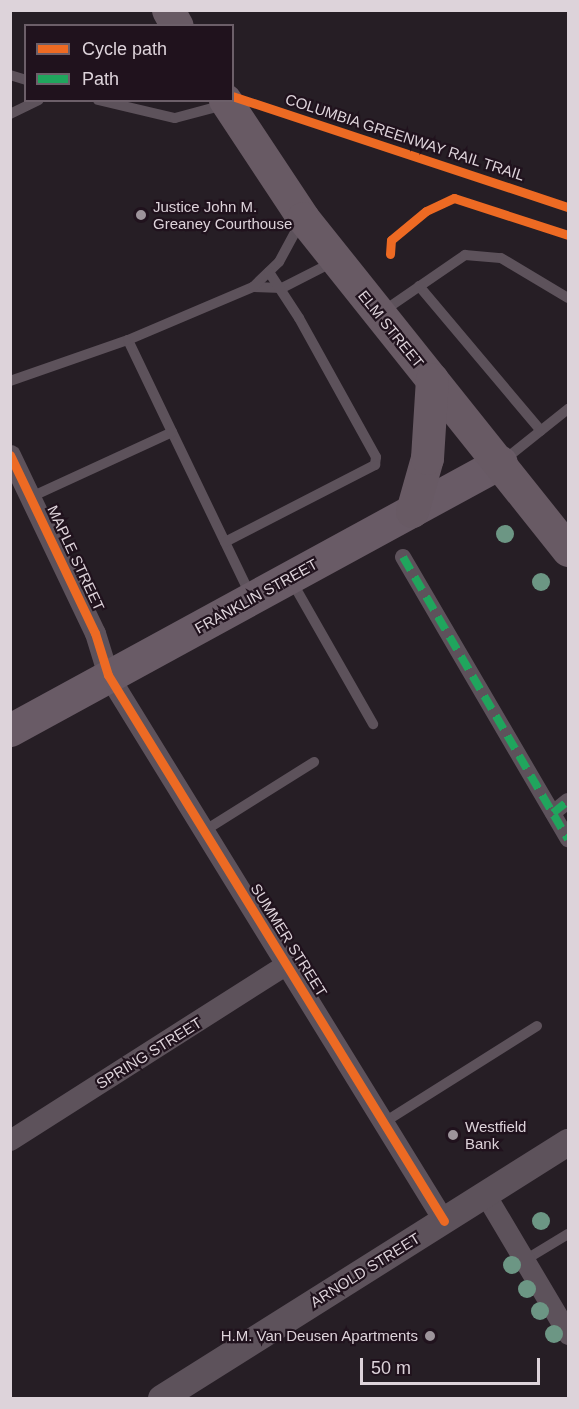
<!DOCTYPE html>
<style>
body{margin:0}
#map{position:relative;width:579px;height:1409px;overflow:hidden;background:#261e25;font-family:Arial,sans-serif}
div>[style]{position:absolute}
.service>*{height:10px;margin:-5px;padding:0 5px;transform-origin:5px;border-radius:5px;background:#5d525b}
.pedestrian>*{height:16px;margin:-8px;padding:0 8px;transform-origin:8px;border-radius:8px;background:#5d525b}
.minor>*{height:21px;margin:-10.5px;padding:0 10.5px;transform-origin:10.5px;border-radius:10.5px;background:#5d525b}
.tertiary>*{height:27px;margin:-13.5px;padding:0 13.5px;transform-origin:13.5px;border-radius:13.5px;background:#5d525b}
.primary>*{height:33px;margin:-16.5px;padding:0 16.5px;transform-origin:16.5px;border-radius:16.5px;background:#695b66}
.trunk>*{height:33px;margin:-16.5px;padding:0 16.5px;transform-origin:16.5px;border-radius:16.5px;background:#685a64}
.quiet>*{height:8px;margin-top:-4px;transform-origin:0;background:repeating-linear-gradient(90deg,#20a55d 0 15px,transparent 0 23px)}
.cycleway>*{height:9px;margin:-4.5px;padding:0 4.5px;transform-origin:4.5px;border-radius:4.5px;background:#ed6a23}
.trees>*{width:18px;height:18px;margin:-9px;border-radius:50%;background:#6c9684}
.dots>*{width:16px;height:16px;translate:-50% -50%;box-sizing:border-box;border:3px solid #20121d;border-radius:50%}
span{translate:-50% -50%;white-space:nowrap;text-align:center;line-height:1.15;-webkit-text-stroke:4.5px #20121d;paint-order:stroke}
.street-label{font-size:15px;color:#ddd3da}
.poi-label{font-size:15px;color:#ddd3da}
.left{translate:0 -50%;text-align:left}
.right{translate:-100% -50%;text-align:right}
.frame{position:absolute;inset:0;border:12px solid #ddd3da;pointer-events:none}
.legend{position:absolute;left:24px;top:24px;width:210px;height:78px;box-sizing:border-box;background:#20121d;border:2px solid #6c5f69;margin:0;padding:8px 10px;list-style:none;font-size:18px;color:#ddd3da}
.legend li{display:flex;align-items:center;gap:12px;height:30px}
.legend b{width:30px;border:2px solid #6c5f69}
.scale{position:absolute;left:360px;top:1358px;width:180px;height:27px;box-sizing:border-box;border:3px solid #ddd3da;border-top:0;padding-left:8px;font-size:18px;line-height:21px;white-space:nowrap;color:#ddd3da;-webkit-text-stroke:4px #20121d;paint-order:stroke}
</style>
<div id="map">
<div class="service">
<div style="left:10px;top:75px;width:17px;rotate:17deg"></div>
<div style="left:98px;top:100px;width:79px;rotate:13.2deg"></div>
<div style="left:175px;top:118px;width:51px;rotate:-14.9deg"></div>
<div style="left:10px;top:114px;width:32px;rotate:-26deg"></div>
<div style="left:419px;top:286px;width:189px;rotate:49.9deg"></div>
<div style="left:253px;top:287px;width:29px;rotate:2deg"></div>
<div style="left:282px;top:288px;width:57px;rotate:-27deg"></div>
<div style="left:382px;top:312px;width:101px;rotate:-34.5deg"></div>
<div style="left:465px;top:255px;width:36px;rotate:5deg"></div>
<div style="left:501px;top:258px;width:78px;rotate:30.8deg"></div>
<div style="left:10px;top:381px;width:125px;rotate:-19.2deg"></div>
<div style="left:172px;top:432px;width:182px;rotate:64.3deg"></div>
<div style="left:504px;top:460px;width:82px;rotate:-38.6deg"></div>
<div style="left:31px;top:497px;width:155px;rotate:-24.7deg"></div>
<div style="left:172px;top:432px;width:102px;rotate:-115.6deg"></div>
<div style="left:128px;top:340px;width:136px;rotate:-23deg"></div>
<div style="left:253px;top:287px;width:36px;rotate:-44deg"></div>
<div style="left:279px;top:262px;width:44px;rotate:-61.7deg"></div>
<div style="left:225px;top:542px;width:169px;rotate:-27.2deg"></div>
<div style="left:375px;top:465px;width:8px;rotate:-83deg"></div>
<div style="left:376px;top:457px;width:159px;rotate:-119deg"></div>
<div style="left:299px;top:318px;width:55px;rotate:-123.1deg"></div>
<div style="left:291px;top:580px;width:166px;rotate:60.3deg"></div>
<div style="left:204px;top:831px;width:130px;rotate:-32.1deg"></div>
<div style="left:383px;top:1123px;width:182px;rotate:-32.2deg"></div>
<div style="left:525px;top:1260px;width:50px;rotate:-31.2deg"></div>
</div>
<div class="pedestrian">
<div style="left:403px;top:557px;width:327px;rotate:59.7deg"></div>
<div style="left:553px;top:813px;width:19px;rotate:-39deg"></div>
</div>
<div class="minor">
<div style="left:10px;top:455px;width:197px;rotate:64.5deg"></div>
<div style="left:95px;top:633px;width:44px;rotate:72.8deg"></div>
<div style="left:108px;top:675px;width:641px;rotate:58.39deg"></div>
<div style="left:10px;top:1140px;width:327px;rotate:-32.5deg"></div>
<div style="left:485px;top:1194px;width:163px;rotate:59.3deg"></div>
</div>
<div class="tertiary">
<div style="left:161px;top:1398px;width:481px;rotate:-32.2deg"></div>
</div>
<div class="primary">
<div style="left:10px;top:730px;width:559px;rotate:-28.63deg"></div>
</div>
<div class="trunk">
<div style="left:168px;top:10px;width:18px;rotate:61deg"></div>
<div style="left:225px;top:100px;width:141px;rotate:56.5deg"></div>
<div style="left:303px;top:218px;width:425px;rotate:51.4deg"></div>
<div style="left:412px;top:511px;width:55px;rotate:-74.2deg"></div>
<div style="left:427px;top:458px;width:79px;rotate:-86.4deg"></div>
</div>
<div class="quiet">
<div style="left:403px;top:557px;width:327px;rotate:59.7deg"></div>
<div style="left:553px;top:813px;width:19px;rotate:-39deg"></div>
</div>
<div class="cycleway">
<div style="left:232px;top:96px;width:354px;rotate:18.3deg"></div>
<div style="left:390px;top:254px;width:14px;rotate:-86deg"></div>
<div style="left:391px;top:240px;width:45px;rotate:-39.6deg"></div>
<div style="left:426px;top:211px;width:31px;rotate:-25deg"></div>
<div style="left:454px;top:198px;width:120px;rotate:18deg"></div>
<div style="left:10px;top:455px;width:197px;rotate:64.5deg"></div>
<div style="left:95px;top:633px;width:44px;rotate:72.8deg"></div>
<div style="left:108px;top:675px;width:641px;rotate:58.39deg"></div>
</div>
<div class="trees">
<div style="left:505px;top:534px"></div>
<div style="left:541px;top:582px"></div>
<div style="left:541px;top:1221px"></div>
<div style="left:512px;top:1265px"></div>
<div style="left:527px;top:1289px"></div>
<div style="left:540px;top:1311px"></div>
<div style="left:554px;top:1334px"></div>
</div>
<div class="dots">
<div style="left:141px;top:215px;background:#9d949b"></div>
<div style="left:453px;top:1135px;background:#9d949b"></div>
<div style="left:430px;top:1336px;background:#9d949b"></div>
</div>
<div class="street-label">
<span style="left:405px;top:137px;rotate:18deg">COLUMBIA GREENWAY RAIL TRAIL</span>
<span style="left:391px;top:329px;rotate:51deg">ELM STREET</span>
<span style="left:76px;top:558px;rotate:65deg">MAPLE STREET</span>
<span style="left:256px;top:596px;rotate:-29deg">FRANKLIN STREET</span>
<span style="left:289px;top:940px;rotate:58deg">SUMMER STREET</span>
<span style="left:149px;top:1053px;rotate:-32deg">SPRING STREET</span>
<span style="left:365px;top:1270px;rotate:-32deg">ARNOLD STREET</span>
</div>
<div class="poi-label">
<span class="left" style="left:153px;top:215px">Justice John M.<br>Greaney Courthouse</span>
<span class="left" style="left:465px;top:1135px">Westfield<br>Bank</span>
<span class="right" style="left:418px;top:1336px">H.M. Van Deusen Apartments</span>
</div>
<div class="frame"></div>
<ul class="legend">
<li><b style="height:8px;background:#ed6a23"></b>Cycle path</li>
<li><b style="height:8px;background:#20a55d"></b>Path</li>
</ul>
<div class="scale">50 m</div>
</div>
